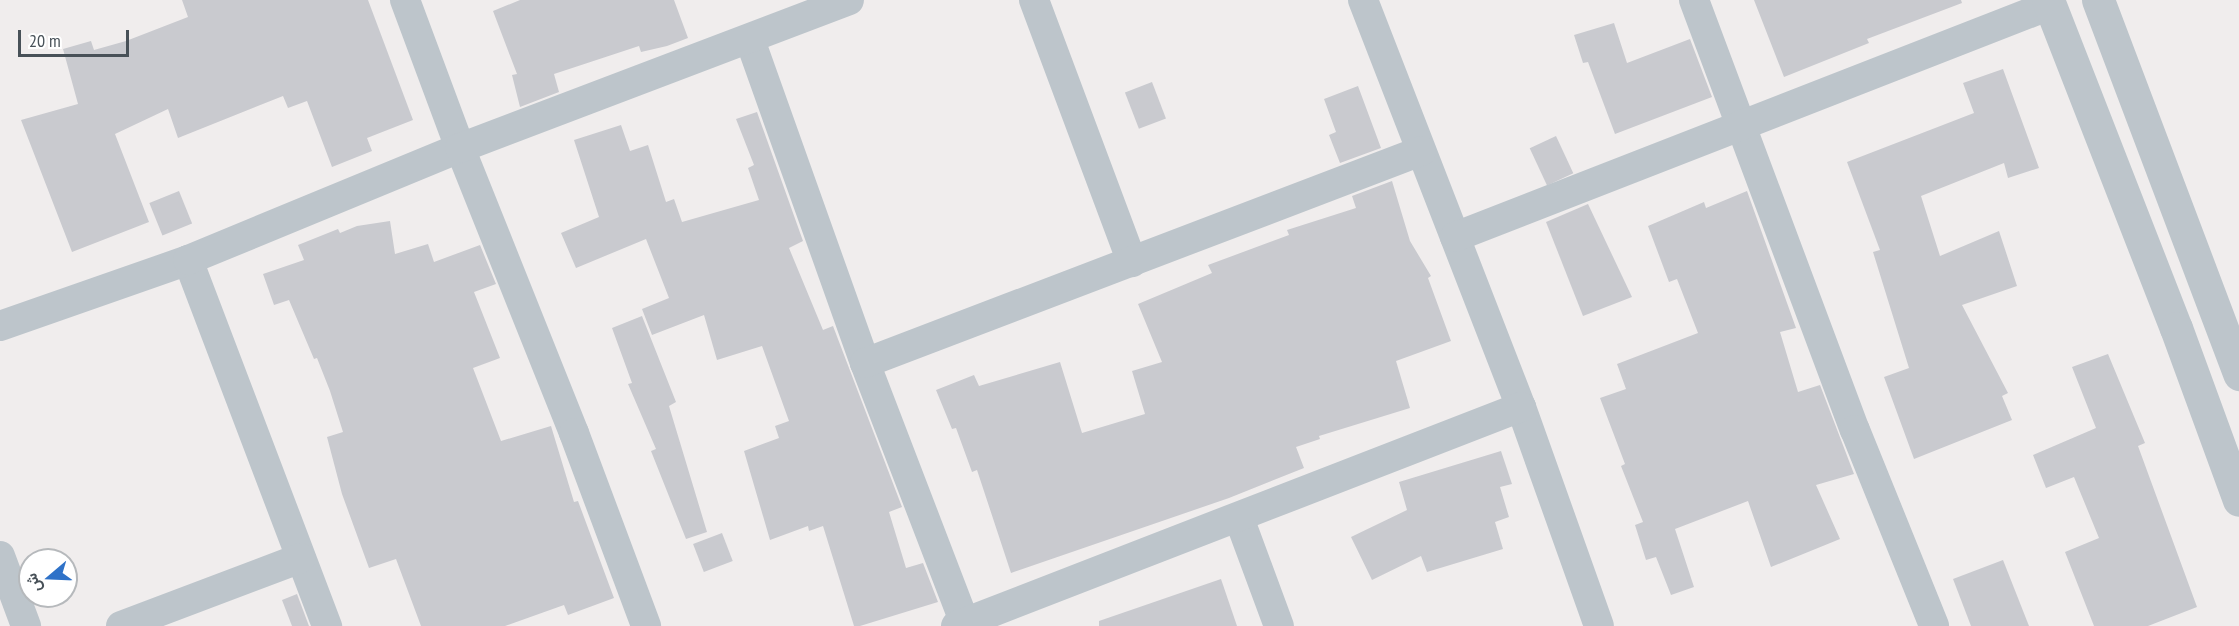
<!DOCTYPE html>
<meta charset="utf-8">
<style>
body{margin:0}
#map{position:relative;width:2239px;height:626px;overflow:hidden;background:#f0eded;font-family:"PT Sans Narrow",Vazirmatn,sans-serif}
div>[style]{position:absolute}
.building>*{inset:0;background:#c9cacf;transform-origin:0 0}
.minor>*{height:30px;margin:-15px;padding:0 15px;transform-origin:15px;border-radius:15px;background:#bdc5cb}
.tertiary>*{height:33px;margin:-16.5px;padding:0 16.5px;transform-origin:16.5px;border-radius:16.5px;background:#bdc5cb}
span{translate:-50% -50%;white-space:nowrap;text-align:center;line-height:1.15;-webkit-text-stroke:6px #fff;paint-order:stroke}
.north{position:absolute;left:18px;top:548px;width:60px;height:60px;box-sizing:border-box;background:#fff;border:2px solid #b6b9bc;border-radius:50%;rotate:251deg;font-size:16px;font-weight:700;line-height:24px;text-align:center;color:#485158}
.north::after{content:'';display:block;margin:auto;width:21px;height:27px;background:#2f72c8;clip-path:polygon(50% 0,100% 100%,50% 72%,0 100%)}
.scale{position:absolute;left:18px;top:30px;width:111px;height:27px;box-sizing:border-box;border:3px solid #485158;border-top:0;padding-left:8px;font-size:18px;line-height:21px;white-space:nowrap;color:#485158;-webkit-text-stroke:4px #fff;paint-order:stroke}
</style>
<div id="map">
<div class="building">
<div style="clip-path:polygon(182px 0,368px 0,413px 120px,367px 138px,372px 151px,332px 167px,307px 101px,288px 108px,283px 96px,178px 138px,168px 109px,115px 134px,149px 222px,72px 252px,21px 120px,78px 104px,63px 49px,91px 41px,94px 50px,126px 41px,188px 17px)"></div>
<div style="clip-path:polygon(520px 0,674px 0,688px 38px,667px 46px,641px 52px,639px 46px,554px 74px,559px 92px,520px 107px,512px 75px,517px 74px,493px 11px)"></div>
<div style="clip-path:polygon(1754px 0,1961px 0,1962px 3px,1867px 39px,1869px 43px,1784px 77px)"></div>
<div style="clip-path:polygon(1614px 23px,1627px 63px,1690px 39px,1712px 97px,1615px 134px,1588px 62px,1583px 63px,1574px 35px)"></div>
<div style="clip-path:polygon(2003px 69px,2039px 168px,2008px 178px,2004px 163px,1921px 196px,1940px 256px,1999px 231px,2017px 286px,1962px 305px,2008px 393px,2002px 396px,2012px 420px,1914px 459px,1884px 377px,1909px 368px,1873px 252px,1880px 250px,1847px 162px,1974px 113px,1963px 83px)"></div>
<div style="left:1152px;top:82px;width:39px;height:29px;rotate:69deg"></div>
<div style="clip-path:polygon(1358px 86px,1381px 148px,1340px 163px,1329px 135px,1336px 132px,1324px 99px)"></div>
<div style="clip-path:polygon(757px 112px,803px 241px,789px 248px,823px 330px,833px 326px,902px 507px,889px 512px,906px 568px,923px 563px,938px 602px,860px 626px,854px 626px,823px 526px,809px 531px,808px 526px,770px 540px,744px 451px,779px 438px,775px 426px,789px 421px,762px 346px,717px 360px,704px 315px,652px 335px,642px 309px,669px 298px,646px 239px,576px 268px,561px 233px,599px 217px,574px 140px,621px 125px,630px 151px,648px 145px,666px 202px,674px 199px,682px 222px,759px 200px,748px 168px,754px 165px,736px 119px)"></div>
<div style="left:1556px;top:136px;width:41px;height:29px;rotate:65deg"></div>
<div style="clip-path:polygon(1392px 181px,1410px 241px,1431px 276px,1428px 278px,1451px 341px,1396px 361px,1410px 408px,1319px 436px,1320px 439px,1296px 447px,1304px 468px,1229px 498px,1011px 573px,977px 470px,972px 472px,956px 428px,952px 429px,936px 390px,974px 375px,979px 386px,1060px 362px,1082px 433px,1145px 414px,1132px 371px,1162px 362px,1138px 304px,1212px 273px,1208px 265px,1289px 235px,1287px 230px,1356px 208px,1352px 196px)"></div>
<div style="left:179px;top:191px;width:35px;height:32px;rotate:68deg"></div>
<div style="clip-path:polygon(1747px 191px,1796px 328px,1780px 332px,1798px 392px,1820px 385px,1854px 474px,1816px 485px,1840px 539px,1771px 567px,1748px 501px,1675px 529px,1694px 587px,1671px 595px,1656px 557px,1646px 560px,1635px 525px,1643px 522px,1621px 466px,1625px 464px,1600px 398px,1626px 389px,1617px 364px,1698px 333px,1677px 279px,1669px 282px,1648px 226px,1704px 202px,1706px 208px)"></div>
<div style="clip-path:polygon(1588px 204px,1632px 297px,1583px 316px,1546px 222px)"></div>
<div style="clip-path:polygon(390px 221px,395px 254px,428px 244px,434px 262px,480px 245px,496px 284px,474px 292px,500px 358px,473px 368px,501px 441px,551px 426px,574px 502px,578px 501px,614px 598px,568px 615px,564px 605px,505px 626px,421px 626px,396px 559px,369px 568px,342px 494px,327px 437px,343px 432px,330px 391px,317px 358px,314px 359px,289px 300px,274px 305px,263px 274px,304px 260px,298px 245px,338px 229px,340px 233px,357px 226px)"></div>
<div style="clip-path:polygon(642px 316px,676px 402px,669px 406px,707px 532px,686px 539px,651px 451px,656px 449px,628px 384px,632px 383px,612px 328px)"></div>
<div style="clip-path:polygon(2108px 354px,2145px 443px,2138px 446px,2197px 607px,2148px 626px,2094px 626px,2065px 552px,2099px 538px,2074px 477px,2046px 488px,2033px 455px,2096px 428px,2072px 367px)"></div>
<div style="clip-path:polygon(1501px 451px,1512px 484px,1500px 487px,1509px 517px,1495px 522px,1503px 549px,1427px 572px,1421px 556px,1372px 580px,1351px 537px,1407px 510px,1399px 482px)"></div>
<div style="left:722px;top:533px;width:30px;height:31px;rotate:69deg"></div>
<div style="clip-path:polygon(2003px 560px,2029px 626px,1971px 626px,1953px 579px)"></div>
<div style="clip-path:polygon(1221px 579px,1237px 626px,1099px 626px,1099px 621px)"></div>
<div style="clip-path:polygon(297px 594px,309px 626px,292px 626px,282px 600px)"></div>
</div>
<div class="minor">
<div style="left:405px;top:0;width:158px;rotate:69.6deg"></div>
<div style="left:460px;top:148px;width:307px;rotate:68.2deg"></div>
<div style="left:574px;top:433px;width:206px;rotate:69.5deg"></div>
<div style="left:1034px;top:0;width:280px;rotate:69.5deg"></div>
<div style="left:1363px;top:0;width:437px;rotate:68.8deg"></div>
<div style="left:1521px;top:407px;width:232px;rotate:70.4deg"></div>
<div style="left:1694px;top:0;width:459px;rotate:69.5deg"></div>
<div style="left:1855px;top:430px;width:211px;rotate:68deg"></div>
<div style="left:750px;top:40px;width:343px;rotate:70.4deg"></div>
<div style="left:865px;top:363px;width:282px;rotate:69deg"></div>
<div style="left:1455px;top:237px;width:639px;rotate:-21.3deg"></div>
<div style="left:188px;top:260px;width:392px;rotate:69.2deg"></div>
<div style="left:0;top:326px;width:199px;rotate:-19.3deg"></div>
<div style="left:188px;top:260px;width:294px;rotate:-22.4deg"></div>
<div style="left:460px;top:148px;width:416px;rotate:-20.8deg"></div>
<div style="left:865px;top:363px;width:595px;rotate:-20.87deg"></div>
<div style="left:1239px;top:518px;width:115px;rotate:69.7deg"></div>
<div style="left:0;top:556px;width:75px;rotate:69.6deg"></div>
<div style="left:121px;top:626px;width:192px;rotate:-20.7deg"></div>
<div style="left:956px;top:626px;width:606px;rotate:-21.19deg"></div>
</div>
<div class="tertiary">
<div style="left:2048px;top:0;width:352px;rotate:68.7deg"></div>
<div style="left:2176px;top:328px;width:183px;rotate:69.9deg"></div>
<div style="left:2098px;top:0;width:400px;rotate:69.3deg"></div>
</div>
<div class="north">ش</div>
<div class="scale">20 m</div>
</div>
